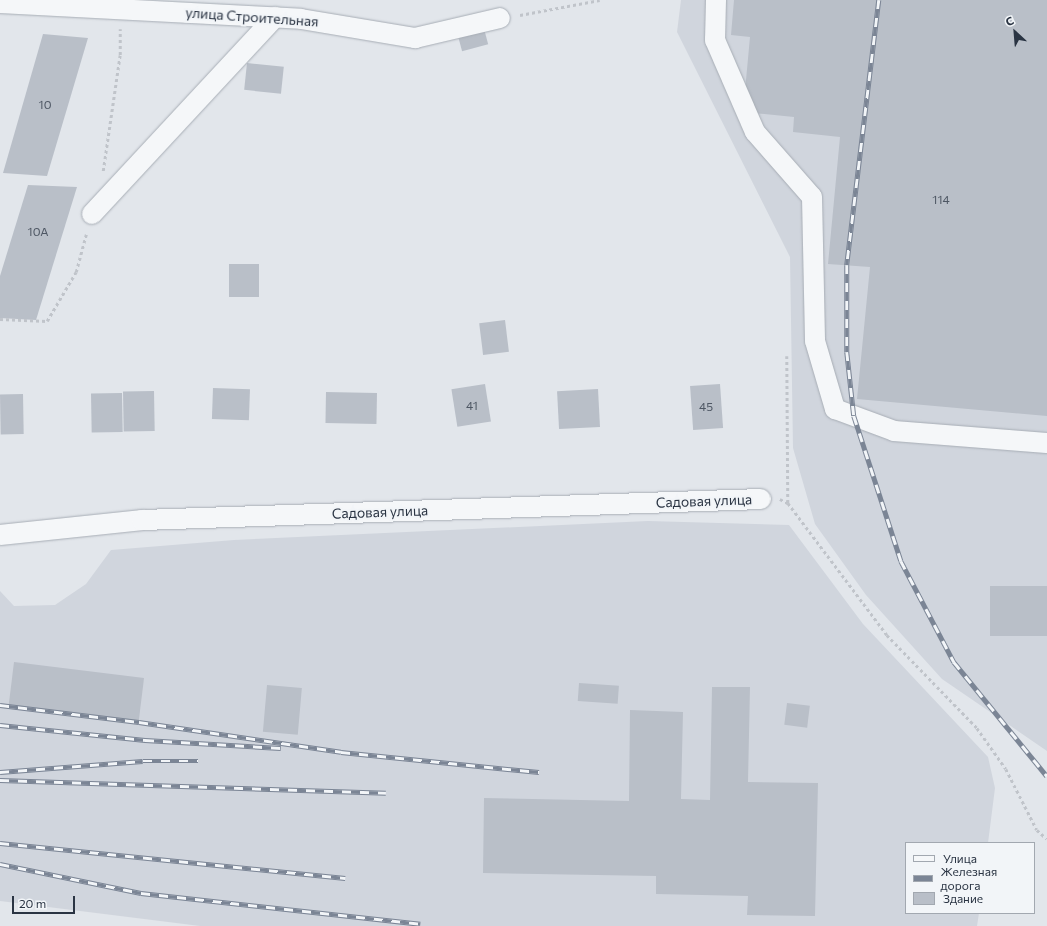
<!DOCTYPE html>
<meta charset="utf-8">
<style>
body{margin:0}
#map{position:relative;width:1047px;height:926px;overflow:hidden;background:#e2e6eb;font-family:Commissioner,sans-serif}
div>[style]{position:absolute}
.built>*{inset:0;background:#d0d5dd}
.building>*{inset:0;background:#b9bfc8;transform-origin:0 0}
.path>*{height:2.5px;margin-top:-1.25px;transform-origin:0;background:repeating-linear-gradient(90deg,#c0c4ca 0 3px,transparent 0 6px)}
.roads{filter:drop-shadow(0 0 1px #a7adb5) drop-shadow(0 0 1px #a7adb5)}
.minor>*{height:20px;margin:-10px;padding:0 10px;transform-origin:10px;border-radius:10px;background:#f5f7f9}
.rail>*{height:4.5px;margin-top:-2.25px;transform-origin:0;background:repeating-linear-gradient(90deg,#f2f5f8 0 9px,#7b8595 0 18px);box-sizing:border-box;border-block:1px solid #7b8595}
span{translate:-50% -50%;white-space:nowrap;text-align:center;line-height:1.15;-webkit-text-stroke:4px #f2f5f8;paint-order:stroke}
.number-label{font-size:12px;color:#4e5764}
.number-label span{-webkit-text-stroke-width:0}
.street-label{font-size:14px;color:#2a3443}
.legend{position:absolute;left:905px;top:842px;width:130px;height:72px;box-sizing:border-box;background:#f2f5f8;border:1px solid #a2a8b0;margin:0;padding:5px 7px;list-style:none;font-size:12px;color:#2a3443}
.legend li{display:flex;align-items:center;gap:8px;height:20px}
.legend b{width:20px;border:1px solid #a2a8b0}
.north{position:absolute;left:995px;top:12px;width:40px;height:40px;-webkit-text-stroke:3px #f2f5f8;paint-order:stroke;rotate:334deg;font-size:11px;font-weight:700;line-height:16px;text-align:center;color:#2a3443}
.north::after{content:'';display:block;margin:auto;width:14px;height:18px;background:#2a3443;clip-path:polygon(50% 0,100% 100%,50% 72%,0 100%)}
.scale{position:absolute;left:12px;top:896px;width:63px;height:18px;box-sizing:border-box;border:2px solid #2a3443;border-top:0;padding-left:5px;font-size:12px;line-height:14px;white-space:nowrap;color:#2a3443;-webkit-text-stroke:3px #f2f5f8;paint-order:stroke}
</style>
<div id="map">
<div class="built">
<div style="clip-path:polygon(681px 0,1047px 0,1047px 751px,942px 679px,866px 595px,815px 524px,793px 448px,790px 257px,677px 32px)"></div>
<div style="clip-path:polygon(648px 521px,789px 525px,863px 624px,988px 757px,995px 788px,988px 843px,906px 843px,906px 913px,979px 913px,977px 926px,200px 926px,0 901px,0 591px,14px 606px,55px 605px,86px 584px,111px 550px,234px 540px)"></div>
</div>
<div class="building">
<div style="clip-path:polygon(734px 0,1047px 0,1047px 416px,857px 399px,870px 267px,828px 264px,840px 137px,793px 132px,794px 117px,743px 112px,750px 37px,731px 35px)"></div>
<div style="left:483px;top:25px;width:20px;height:27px;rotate:75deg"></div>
<div style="clip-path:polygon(43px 34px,88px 38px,47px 176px,3px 173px)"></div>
<div style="left:247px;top:63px;width:37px;height:27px;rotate:6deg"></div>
<div style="clip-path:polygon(28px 185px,77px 187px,36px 320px,0 318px,0 276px)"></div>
<div style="left:229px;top:264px;width:30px;height:33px"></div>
<div style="left:505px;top:320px;width:32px;height:26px;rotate:83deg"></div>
<div style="left:485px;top:384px;width:38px;height:34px;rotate:81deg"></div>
<div style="left:720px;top:384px;width:44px;height:30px;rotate:86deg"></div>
<div style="left:213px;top:388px;width:37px;height:31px;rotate:2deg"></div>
<div style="left:598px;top:389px;width:38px;height:41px;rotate:87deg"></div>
<div style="left:154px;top:391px;width:40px;height:31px;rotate:89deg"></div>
<div style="left:326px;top:392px;width:51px;height:31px;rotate:1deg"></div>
<div style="left:122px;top:393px;width:39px;height:31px;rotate:89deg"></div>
<div style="left:23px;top:394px;width:40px;height:23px;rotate:89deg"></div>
<div style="left:1047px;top:586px;width:50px;height:57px;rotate:90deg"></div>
<div style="left:14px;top:662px;width:131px;height:44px;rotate:7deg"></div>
<div style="left:579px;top:683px;width:40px;height:18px;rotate:4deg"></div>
<div style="left:267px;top:685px;width:35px;height:47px;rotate:5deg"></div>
<div style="clip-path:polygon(712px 687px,750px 687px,748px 782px,818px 783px,815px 916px,747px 915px,748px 896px,656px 894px,656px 876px,483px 873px,484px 798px,629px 801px,630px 710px,683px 712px,681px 799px,710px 800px)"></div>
<div style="left:787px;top:703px;width:23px;height:22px;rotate:7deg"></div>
</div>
<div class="path">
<div style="left:520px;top:15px;width:81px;rotate:-10.6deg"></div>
<div style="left:103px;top:171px;width:117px;rotate:-81.7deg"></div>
<div style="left:120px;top:55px;width:26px;rotate:-90deg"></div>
<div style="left:0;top:319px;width:47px;rotate:2.4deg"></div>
<div style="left:47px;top:321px;width:57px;rotate:-59.4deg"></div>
<div style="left:76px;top:272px;width:39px;rotate:-75deg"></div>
<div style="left:787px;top:356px;width:147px;rotate:89.6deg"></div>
<div style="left:780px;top:499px;width:9px;rotate:27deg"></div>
<div style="left:788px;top:503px;width:165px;rotate:53.1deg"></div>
<div style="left:887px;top:635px;width:129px;rotate:45.9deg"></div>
<div style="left:977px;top:728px;width:50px;rotate:54.7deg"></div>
<div style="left:1006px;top:769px;width:68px;rotate:63.1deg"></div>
<div style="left:1037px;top:830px;width:13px;rotate:42deg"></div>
</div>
<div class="roads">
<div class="minor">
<div style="left:716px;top:0;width:40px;rotate:91.4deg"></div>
<div style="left:715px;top:40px;width:100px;rotate:66.5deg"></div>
<div style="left:755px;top:132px;width:86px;rotate:48.8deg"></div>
<div style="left:812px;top:197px;width:144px;rotate:88.8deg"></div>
<div style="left:815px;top:341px;width:71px;rotate:73.6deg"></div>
<div style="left:835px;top:409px;width:63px;rotate:20.4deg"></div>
<div style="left:894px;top:431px;width:153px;rotate:4.5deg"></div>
<div style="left:0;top:3px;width:301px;rotate:3deg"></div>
<div style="left:301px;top:19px;width:116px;rotate:9.5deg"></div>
<div style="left:415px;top:38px;width:87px;rotate:-13.2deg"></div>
<div style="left:92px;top:214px;width:269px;rotate:-47.1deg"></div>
<div style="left:0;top:535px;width:143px;rotate:-6deg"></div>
<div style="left:142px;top:520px;width:619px;rotate:-1.94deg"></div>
</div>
</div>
<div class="rail">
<div style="left:879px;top:0;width:267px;rotate:96.9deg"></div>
<div style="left:847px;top:265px;width:87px;rotate:90deg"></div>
<div style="left:847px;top:352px;width:64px;rotate:83.8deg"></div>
<div style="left:854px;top:416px;width:152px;rotate:72deg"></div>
<div style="left:901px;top:561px;width:114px;rotate:62.3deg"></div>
<div style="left:954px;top:662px;width:147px;rotate:50.8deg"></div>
<div style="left:0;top:705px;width:140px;rotate:7deg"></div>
<div style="left:139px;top:722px;width:204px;rotate:8.4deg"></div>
<div style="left:341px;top:752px;width:199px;rotate:5.8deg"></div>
<div style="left:0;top:725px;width:146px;rotate:5.9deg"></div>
<div style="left:145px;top:740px;width:136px;rotate:3.4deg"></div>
<div style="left:0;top:772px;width:143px;rotate:-4.4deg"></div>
<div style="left:143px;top:761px;width:55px"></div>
<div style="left:0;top:780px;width:386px;rotate:1.9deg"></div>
<div style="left:0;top:843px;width:347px;rotate:5.8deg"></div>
<div style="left:0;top:864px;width:144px;rotate:11.6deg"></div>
<div style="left:141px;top:893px;width:281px;rotate:6.3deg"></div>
</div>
<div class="number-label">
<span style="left:45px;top:105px">10</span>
<span style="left:941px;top:200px">114</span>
<span style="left:38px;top:232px">10А</span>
<span style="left:472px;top:406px">41</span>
<span style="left:706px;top:407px">45</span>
</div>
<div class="street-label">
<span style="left:252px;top:17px;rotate:4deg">улица Строительная</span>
<span style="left:704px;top:501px;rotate:-2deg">Садовая улица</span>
<span style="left:380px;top:512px;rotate:-2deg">Садовая улица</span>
</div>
<ul class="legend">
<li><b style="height:5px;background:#f5f7f9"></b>Улица</li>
<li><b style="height:5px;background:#7b8595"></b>Железная дорога</li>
<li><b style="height:11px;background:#b9bfc8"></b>Здание</li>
</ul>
<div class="north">С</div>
<div class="scale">20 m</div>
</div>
